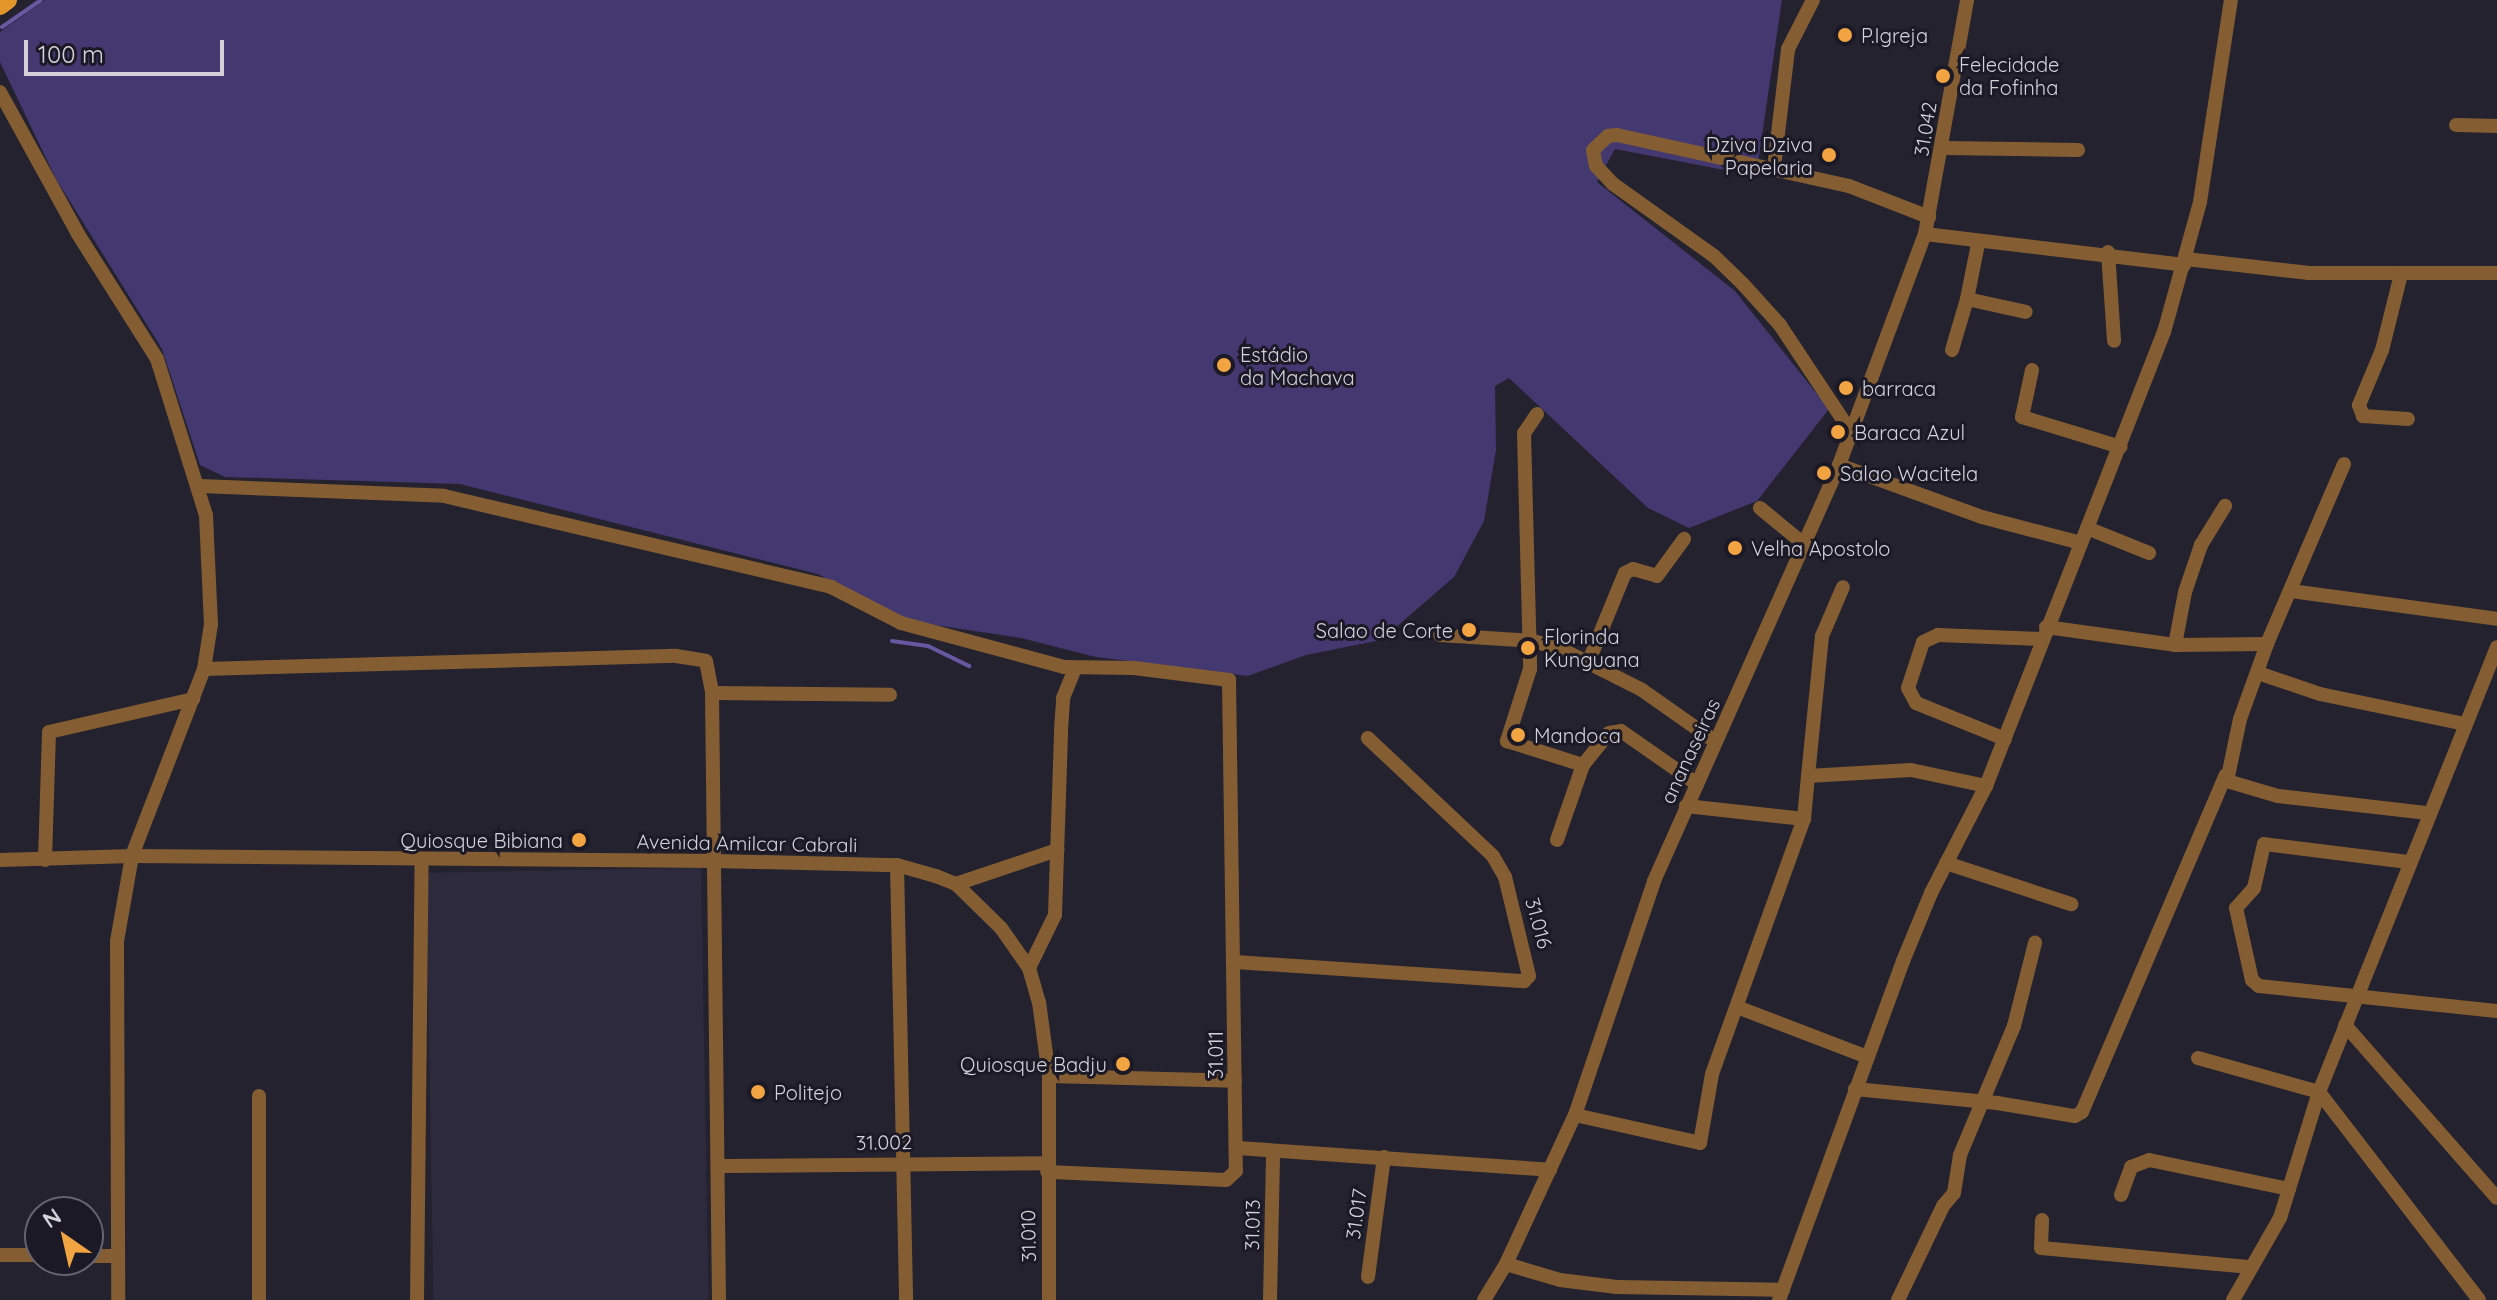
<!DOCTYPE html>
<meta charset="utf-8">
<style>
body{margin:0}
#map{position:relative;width:2497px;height:1300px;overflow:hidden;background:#24222f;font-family:Quicksand,sans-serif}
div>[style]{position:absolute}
.built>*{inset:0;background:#2d2a3d;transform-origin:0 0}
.green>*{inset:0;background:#433870}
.stream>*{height:4px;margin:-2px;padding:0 2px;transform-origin:2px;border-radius:2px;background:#6658a1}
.minor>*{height:14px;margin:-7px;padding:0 7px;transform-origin:7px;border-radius:7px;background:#845e32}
.major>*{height:18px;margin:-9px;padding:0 9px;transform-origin:9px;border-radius:9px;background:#e5962a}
.dots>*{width:22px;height:22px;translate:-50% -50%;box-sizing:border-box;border:4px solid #1b1925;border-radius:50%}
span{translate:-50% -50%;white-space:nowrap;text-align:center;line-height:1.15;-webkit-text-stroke:6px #1b1925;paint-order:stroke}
.poi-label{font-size:20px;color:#d3d2db}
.left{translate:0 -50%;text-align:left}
.right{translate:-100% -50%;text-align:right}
.street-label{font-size:20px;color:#d3d2db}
.north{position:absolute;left:24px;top:1196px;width:80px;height:80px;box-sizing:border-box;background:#1b1925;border:2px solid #65636e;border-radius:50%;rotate:326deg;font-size:22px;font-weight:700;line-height:32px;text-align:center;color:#d3d2db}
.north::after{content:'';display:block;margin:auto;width:28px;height:36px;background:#f3a442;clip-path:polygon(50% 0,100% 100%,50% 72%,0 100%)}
.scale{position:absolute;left:24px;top:40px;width:200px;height:36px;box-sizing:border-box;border:4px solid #d3d2db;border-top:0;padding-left:10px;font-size:24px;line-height:28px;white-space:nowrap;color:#d3d2db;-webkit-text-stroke:6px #1b1925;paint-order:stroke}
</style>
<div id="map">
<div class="built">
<div style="left:701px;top:868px;width:432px;height:275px;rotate:89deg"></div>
</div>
<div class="green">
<div style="clip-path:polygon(45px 0,1782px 0,1756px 176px,1615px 149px,1597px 182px,1735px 291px,1829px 409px,1757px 501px,1689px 528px,1648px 508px,1509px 378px,1495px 386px,1496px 450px,1484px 521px,1454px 577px,1381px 640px,1306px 655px,1248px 676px,1096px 657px,1021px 638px,901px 620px,818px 574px,460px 484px,225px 477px,200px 465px,162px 349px,56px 179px,0 62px,0 32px)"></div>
</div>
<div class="stream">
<div style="left:2px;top:27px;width:47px;rotate:-34.7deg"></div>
<div style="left:892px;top:641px;width:36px;rotate:8deg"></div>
<div style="left:928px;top:646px;width:46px;rotate:26deg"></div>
</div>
<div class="minor">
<div style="left:0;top:92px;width:162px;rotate:61.2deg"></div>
<div style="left:78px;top:234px;width:148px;rotate:57.7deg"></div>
<div style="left:157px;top:359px;width:164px;rotate:72.6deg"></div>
<div style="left:206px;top:515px;width:109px;rotate:87.4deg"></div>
<div style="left:211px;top:624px;width:46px;rotate:98.8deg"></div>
<div style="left:204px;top:669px;width:200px;rotate:111.1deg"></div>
<div style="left:132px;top:856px;width:86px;rotate:100deg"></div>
<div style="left:117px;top:941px;width:359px;rotate:89.8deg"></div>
<div style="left:2456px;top:125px;width:41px;rotate:1.4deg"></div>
<div style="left:1943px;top:148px;width:135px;rotate:0.8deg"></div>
<div style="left:1774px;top:167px;width:119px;rotate:-83.2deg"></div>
<div style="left:1788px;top:49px;width:55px;rotate:-63deg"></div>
<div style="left:1925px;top:234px;width:261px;rotate:6.8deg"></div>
<div style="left:1978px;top:244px;width:56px;rotate:101.3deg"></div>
<div style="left:1967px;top:299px;width:60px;rotate:12.4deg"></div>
<div style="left:2108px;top:252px;width:89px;rotate:86.1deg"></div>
<div style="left:2186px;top:259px;width:124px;rotate:6.5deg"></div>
<div style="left:2309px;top:273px;width:188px"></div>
<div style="left:2401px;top:274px;width:78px;rotate:104deg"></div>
<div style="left:2382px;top:350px;width:60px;rotate:112.7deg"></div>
<div style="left:2359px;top:405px;width:12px;rotate:70deg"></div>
<div style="left:2363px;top:416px;width:45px;rotate:3.8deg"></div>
<div style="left:1952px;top:350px;width:53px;rotate:-73.6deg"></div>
<div style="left:2032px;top:370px;width:48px;rotate:102deg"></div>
<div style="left:2022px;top:417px;width:103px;rotate:16.9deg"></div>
<div style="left:1537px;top:414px;width:23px;rotate:124deg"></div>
<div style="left:1524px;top:433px;width:236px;rotate:88.5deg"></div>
<div style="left:1530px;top:669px;width:76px;rotate:107.7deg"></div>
<div style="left:1507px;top:741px;width:80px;rotate:17.5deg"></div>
<div style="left:1583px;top:765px;width:41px;rotate:-50.9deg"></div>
<div style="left:1609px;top:733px;width:12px;rotate:-9deg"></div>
<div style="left:1621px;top:731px;width:93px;rotate:34.9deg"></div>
<div style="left:1849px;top:429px;width:125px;rotate:-123.6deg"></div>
<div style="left:1780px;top:325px;width:55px;rotate:-132.1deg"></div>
<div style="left:1743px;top:284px;width:40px;rotate:-136deg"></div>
<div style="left:1714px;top:256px;width:124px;rotate:-144.5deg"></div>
<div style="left:1613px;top:184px;width:25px;rotate:-133deg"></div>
<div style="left:1596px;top:166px;width:16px;rotate:-101deg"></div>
<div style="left:1593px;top:150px;width:21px;rotate:-43deg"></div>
<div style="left:1608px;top:136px;width:9px;rotate:-6deg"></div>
<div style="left:1617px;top:135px;width:238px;rotate:12.4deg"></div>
<div style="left:1849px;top:186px;width:86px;rotate:21.2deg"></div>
<div style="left:2344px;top:464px;width:196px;rotate:113.2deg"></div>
<div style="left:2267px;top:644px;width:80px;rotate:109.8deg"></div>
<div style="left:2240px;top:719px;width:63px;rotate:101.8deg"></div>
<div style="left:2227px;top:781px;width:53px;rotate:16.4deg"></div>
<div style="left:2278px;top:796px;width:151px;rotate:6.5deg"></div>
<div style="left:1839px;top:465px;width:152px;rotate:20deg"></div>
<div style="left:1982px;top:517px;width:102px;rotate:14.7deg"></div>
<div style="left:200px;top:486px;width:244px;rotate:2.3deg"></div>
<div style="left:444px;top:496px;width:398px;rotate:13.2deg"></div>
<div style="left:831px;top:587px;width:79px;rotate:27.2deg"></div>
<div style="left:901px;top:623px;width:169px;rotate:15.1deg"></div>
<div style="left:1064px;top:667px;width:70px;rotate:0.8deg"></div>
<div style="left:1134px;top:668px;width:96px;rotate:7.2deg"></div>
<div style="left:1229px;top:680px;width:491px;rotate:89.2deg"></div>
<div style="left:1236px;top:1171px;width:13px;rotate:138deg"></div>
<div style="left:1226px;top:1180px;width:179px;rotate:-177.4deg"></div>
<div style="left:1760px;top:508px;width:58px;rotate:39.4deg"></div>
<div style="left:2087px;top:528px;width:67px;rotate:22deg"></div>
<div style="left:2291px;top:591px;width:208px;rotate:7.7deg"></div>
<div style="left:2046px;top:627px;width:130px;rotate:7.9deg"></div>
<div style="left:2175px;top:645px;width:92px;rotate:-0.6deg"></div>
<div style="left:1440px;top:635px;width:93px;rotate:3.7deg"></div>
<div style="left:1533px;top:641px;width:29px;rotate:16deg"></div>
<div style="left:1561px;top:649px;width:91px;rotate:26.8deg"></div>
<div style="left:1642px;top:690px;width:90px;rotate:35.1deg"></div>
<div style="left:2175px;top:645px;width:54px;rotate:-79.3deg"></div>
<div style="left:2185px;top:592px;width:50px;rotate:-71.2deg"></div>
<div style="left:2201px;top:545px;width:46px;rotate:-58.4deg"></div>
<div style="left:1588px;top:663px;width:97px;rotate:-67.7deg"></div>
<div style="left:1625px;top:573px;width:9px;rotate:-27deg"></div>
<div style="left:1633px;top:569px;width:25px;rotate:16deg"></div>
<div style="left:1657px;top:576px;width:46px;rotate:-53.9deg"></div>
<div style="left:204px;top:669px;width:472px;rotate:-1.6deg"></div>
<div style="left:676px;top:656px;width:30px;rotate:9deg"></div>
<div style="left:706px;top:661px;width:33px;rotate:79deg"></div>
<div style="left:712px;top:693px;width:607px;rotate:89.34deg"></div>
<div style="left:2258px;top:673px;width:65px;rotate:18.7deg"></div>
<div style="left:2320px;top:694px;width:148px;rotate:11.7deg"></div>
<div style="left:712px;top:693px;width:178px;rotate:0.6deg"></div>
<div style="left:2005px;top:739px;width:96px;rotate:-158deg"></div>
<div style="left:1916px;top:703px;width:17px;rotate:-118deg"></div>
<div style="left:1908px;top:688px;width:48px;rotate:-71.9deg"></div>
<div style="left:1923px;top:642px;width:17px;rotate:-25deg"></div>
<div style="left:1938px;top:635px;width:103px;rotate:2.2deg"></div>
<div style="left:1808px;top:776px;width:141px;rotate:-84.3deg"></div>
<div style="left:1822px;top:636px;width:53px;rotate:-66.8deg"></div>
<div style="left:1686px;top:806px;width:119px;rotate:6.3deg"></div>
<div style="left:1804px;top:819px;width:43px;rotate:-84.7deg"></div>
<div style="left:1808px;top:776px;width:103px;rotate:-3.3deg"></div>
<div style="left:1911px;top:770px;width:77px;rotate:12deg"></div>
<div style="left:1557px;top:840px;width:79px;rotate:-70.9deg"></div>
<div style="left:0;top:860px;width:132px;rotate:-1.7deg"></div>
<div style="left:132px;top:856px;width:582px;rotate:0.49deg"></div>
<div style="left:714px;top:861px;width:183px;rotate:1.3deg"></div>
<div style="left:897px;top:865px;width:41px;rotate:15.8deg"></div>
<div style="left:936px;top:876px;width:22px;rotate:22deg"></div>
<div style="left:956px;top:884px;width:63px;rotate:44.4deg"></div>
<div style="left:1001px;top:928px;width:49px;rotate:55deg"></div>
<div style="left:1029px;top:968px;width:35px;rotate:74deg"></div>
<div style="left:1039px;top:1002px;width:75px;rotate:82.3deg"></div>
<div style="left:1049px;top:1076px;width:224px;rotate:90deg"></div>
<div style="left:45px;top:860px;width:128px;rotate:-88.2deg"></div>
<div style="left:49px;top:732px;width:148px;rotate:-12.9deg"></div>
<div style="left:2408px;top:862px;width:145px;rotate:-172.9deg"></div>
<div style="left:2264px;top:844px;width:45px;rotate:102.8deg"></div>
<div style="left:2254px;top:888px;width:27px;rotate:132deg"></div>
<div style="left:2236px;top:908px;width:74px;rotate:77.5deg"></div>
<div style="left:2252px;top:980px;width:9px;rotate:41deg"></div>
<div style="left:2259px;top:986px;width:239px;rotate:6deg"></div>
<div style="left:1946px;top:863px;width:132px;rotate:18.2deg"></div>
<div style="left:897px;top:865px;width:435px;rotate:88.8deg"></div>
<div style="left:956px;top:884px;width:107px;rotate:-18.6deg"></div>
<div style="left:1235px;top:962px;width:290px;rotate:3.8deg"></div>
<div style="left:1524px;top:981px;width:7px;rotate:-45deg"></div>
<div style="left:1529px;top:976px;width:102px;rotate:-103.6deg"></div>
<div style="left:1505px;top:877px;width:24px;rotate:-120deg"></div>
<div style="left:1493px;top:856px;width:172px;rotate:-136.7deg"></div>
<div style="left:1029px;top:968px;width:59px;rotate:-63.9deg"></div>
<div style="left:1055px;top:915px;width:185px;rotate:-88.1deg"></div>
<div style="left:1061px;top:730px;width:32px;rotate:-86deg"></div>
<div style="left:1063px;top:698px;width:31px;rotate:-68deg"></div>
<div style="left:1737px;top:1007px;width:139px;rotate:21deg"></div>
<div style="left:2345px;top:1025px;width:230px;rotate:48.7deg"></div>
<div style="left:2198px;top:1058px;width:126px;rotate:15.7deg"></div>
<div style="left:2319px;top:1092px;width:262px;rotate:52.4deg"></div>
<div style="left:1049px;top:1076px;width:186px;rotate:1.5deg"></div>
<div style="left:1855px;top:1089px;width:143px;rotate:5.6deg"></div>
<div style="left:1997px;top:1103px;width:79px;rotate:9.5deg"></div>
<div style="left:2075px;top:1116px;width:8px;rotate:-30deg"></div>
<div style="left:2082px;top:1112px;width:366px;rotate:-66.9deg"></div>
<div style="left:1575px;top:1115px;width:128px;rotate:12.6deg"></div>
<div style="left:1700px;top:1143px;width:70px;rotate:-80.1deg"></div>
<div style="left:1712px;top:1074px;width:271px;rotate:-70.2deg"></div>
<div style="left:1238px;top:1148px;width:313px;rotate:4deg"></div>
<div style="left:722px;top:1166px;width:325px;rotate:-0.5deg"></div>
<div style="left:2121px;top:1195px;width:30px;rotate:-70deg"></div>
<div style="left:2131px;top:1167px;width:19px;rotate:-21deg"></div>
<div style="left:2149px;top:1160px;width:143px;rotate:11.7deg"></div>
<div style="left:2042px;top:1220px;width:28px;rotate:92deg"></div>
<div style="left:2041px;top:1248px;width:211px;rotate:5.2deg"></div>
<div style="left:0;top:1255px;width:40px"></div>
<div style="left:88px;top:1256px;width:30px"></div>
<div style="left:1506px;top:1264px;width:56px;rotate:16.5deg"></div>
<div style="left:1560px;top:1280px;width:57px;rotate:7deg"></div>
<div style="left:1617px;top:1287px;width:166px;rotate:1deg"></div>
<div style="left:1368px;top:1277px;width:121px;rotate:-82.4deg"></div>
<div style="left:259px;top:1300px;width:204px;rotate:-90deg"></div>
<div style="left:417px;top:1300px;width:441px;rotate:-89.4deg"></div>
<div style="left:1270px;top:1300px;width:148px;rotate:-88.8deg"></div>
<div style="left:1484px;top:1300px;width:42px;rotate:-58.6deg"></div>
<div style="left:1506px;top:1264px;width:164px;rotate:-65.2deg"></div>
<div style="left:1575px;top:1115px;width:247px;rotate:-71.3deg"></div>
<div style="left:1654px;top:881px;width:455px;rotate:-66deg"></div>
<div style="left:1839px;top:465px;width:246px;rotate:-69.6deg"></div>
<div style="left:1925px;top:234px;width:238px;rotate:-79.8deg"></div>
<div style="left:1779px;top:1300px;width:361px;rotate:-69.9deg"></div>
<div style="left:1903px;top:961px;width:74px;rotate:-67.6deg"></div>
<div style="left:1931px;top:893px;width:120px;rotate:-62.8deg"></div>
<div style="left:1986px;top:786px;width:488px;rotate:-68.6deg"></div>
<div style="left:2164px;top:332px;width:135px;rotate:-74.5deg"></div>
<div style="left:2200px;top:202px;width:204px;rotate:-81.3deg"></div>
<div style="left:1898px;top:1300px;width:104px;rotate:-64.4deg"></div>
<div style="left:1943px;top:1206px;width:17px;rotate:-50deg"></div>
<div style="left:1954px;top:1193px;width:38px;rotate:-81deg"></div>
<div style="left:1960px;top:1155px;width:140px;rotate:-67.3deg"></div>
<div style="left:2014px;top:1026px;width:86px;rotate:-75.8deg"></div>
<div style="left:2233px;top:1300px;width:95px;rotate:-60.2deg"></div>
<div style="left:2280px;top:1218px;width:132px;rotate:-72.8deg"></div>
<div style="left:2319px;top:1092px;width:479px;rotate:-68.2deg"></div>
</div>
<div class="major">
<div style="left:0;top:6px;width:10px;rotate:-37deg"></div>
</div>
<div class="dots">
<div style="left:1845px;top:35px;background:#f3a442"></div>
<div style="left:1943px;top:76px;background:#f3a442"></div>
<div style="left:1829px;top:155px;background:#f3a442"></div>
<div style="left:1224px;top:365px;background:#f3a442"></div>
<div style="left:1846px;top:388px;background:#f3a442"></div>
<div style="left:1838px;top:432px;background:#f3a442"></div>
<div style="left:1824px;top:473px;background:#f3a442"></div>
<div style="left:1735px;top:548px;background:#f3a442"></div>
<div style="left:1469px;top:630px;background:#f3a442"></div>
<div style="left:1528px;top:648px;background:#f3a442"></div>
<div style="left:1518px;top:735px;background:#f3a442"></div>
<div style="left:579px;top:840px;background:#f3a442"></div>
<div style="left:1123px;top:1064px;background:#f3a442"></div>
<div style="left:758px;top:1092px;background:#f3a442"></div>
</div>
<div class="poi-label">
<span class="left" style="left:1861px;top:35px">P.Igreja</span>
<span class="left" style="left:1959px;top:76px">Felecidade<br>da Fofinha</span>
<span class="right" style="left:1813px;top:156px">Dziva Dziva<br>Papelaria</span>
<span class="left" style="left:1240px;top:366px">Estádio<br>da Machava</span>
<span class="left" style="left:1862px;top:388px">barraca</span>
<span class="left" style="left:1854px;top:432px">Baraca Azul</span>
<span class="left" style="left:1840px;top:473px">Salao Wacitela</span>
<span class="left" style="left:1751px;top:548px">Velha Apostolo</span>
<span class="right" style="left:1453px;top:630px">Salao de Corte</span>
<span class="left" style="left:1544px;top:648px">Florinda<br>Kunguana</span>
<span class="left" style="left:1534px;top:735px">Mandoca</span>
<span class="right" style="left:563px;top:840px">Quiosque Bibiana</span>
<span class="right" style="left:1107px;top:1064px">Quiosque Badju</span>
<span class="left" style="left:774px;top:1092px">Politejo</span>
</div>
<div class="street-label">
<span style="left:1925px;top:129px;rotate:-81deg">31.042</span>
<span style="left:1690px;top:751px;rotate:-65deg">ananaseiras</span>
<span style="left:747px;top:843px;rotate:1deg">Avenida Amilcar Cabrali</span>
<span style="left:1539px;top:923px;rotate:75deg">31.016</span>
<span style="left:1215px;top:1055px;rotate:-90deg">31.011</span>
<span style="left:884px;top:1142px;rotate:-1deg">31.002</span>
<span style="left:1356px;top:1214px;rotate:-82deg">31.017</span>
<span style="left:1252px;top:1225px;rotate:-89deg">31.013</span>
<span style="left:1028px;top:1236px;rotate:-91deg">31.010</span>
</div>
<div class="north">N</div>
<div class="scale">100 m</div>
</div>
